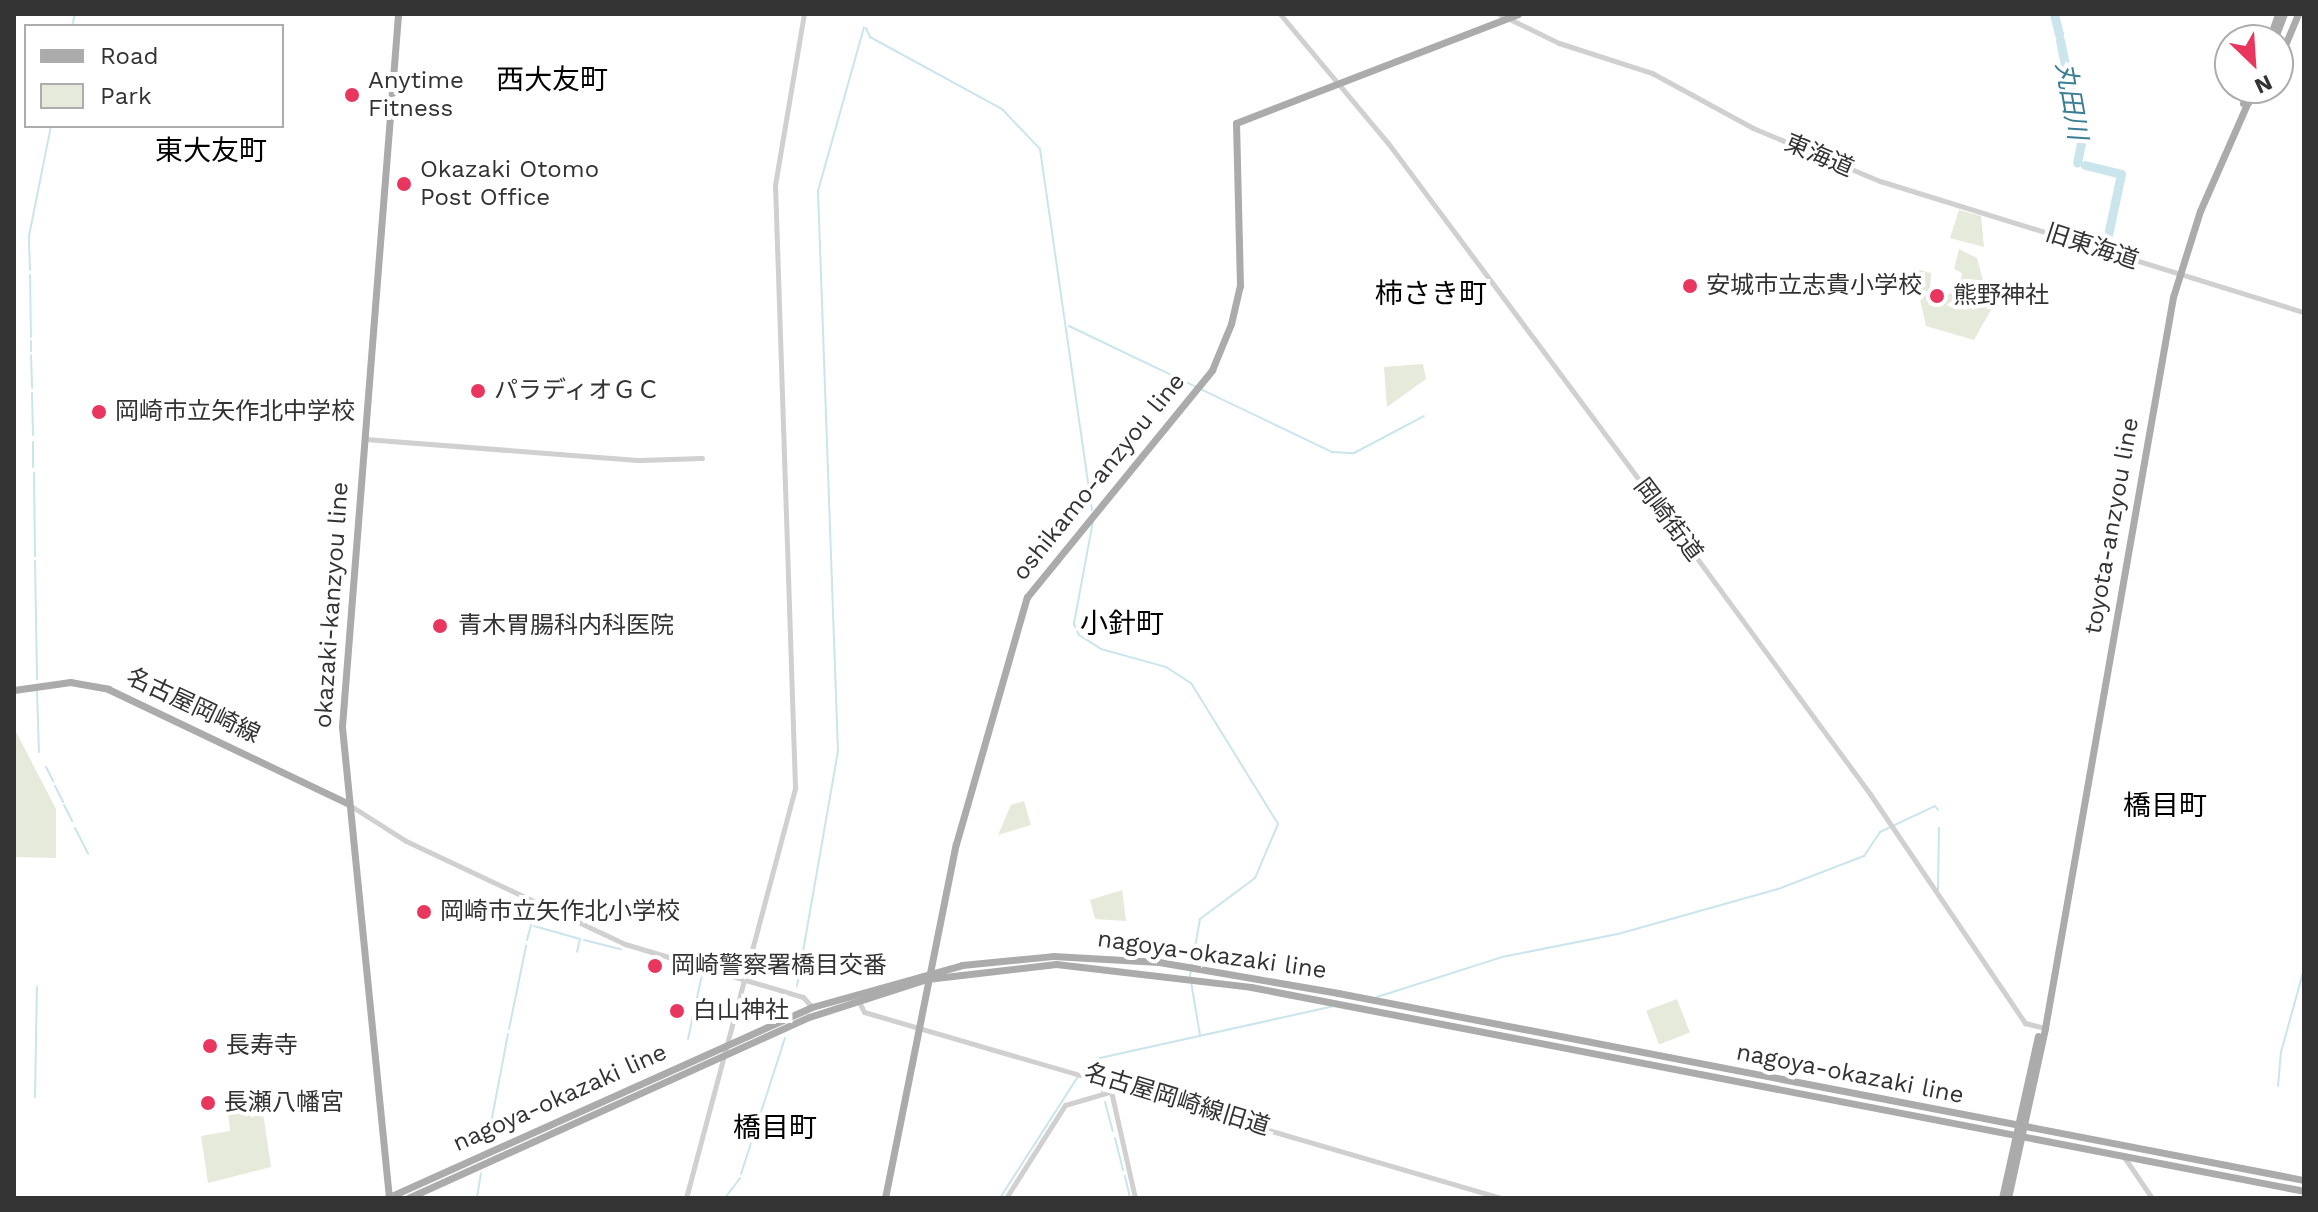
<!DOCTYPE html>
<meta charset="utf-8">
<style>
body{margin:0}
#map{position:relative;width:2318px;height:1212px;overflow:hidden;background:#fff;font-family:"Work Sans","Noto Sans JP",sans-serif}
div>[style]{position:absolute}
.green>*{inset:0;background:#e5eadb;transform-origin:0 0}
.stream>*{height:2px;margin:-1px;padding:0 1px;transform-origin:1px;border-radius:1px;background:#cbe5ed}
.river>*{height:9px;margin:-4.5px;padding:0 4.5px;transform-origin:4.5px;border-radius:4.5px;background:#cbe5ed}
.minor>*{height:5px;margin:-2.5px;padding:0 2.5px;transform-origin:2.5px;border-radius:2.5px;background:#d0d0d0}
.major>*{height:7px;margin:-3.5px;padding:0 3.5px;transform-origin:3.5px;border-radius:3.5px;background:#ababab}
.dots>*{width:22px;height:22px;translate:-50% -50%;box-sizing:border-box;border:4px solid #fff;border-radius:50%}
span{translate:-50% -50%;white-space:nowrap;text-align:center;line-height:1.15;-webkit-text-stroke:8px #fff;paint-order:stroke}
.poi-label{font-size:24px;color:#333}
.left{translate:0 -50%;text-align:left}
.street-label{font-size:24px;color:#333}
.water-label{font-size:26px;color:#3b7d92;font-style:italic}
.quarter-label{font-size:28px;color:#000}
.frame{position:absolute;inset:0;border:16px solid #333;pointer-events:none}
.legend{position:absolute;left:24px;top:24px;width:260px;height:104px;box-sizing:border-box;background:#fff;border:2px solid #adadad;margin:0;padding:10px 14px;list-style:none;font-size:24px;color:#333}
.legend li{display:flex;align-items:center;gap:16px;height:40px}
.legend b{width:40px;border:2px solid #adadad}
.north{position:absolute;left:2214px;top:24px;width:80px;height:80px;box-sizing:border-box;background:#fff;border:2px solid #adadad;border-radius:50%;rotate:155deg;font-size:22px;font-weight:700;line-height:32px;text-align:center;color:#333}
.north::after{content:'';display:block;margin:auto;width:28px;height:36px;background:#e9365e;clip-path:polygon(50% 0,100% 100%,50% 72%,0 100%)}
</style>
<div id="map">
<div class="green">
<div style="clip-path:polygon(1959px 210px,1981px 216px,1984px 247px,1950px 238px)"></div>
<div style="clip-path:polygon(1959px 249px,1977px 258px,1991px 310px,1974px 340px,1926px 326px,1913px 268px,1931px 273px,1929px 305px,1936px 307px,1944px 295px,1959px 292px,1962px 273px,1954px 269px)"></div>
<div style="clip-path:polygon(1423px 364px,1426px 379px,1387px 407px,1384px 367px)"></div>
<div style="clip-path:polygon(14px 728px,56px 809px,56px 858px,14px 857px)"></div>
<div style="clip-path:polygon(1024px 801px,1031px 825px,998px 835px,1011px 805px)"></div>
<div style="clip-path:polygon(1122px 890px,1126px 921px,1095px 919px,1090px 900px)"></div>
<div style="left:1677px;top:999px;width:36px;height:33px;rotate:69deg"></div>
<div style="clip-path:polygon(261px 1099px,271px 1167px,208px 1183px,201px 1136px,230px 1131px,227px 1104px)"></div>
</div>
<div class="stream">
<div style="left:72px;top:26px;width:12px;rotate:-76deg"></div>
<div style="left:866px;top:28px;width:10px;rotate:66deg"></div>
<div style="left:870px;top:37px;width:150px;rotate:28.6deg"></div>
<div style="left:1002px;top:109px;width:55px;rotate:46.5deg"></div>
<div style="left:1040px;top:149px;width:365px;rotate:81.8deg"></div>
<div style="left:30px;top:270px;width:34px;rotate:-92deg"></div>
<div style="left:29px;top:236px;width:112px;rotate:-78.7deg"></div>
<div style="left:30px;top:275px;width:62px;rotate:89.1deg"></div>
<div style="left:1069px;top:326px;width:292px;rotate:25.6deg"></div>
<div style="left:1332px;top:452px;width:22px;rotate:3deg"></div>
<div style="left:1354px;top:453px;width:79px;rotate:-27.9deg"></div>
<div style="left:31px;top:341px;width:10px;rotate:90deg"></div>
<div style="left:31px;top:355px;width:33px;rotate:88deg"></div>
<div style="left:32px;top:393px;width:42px;rotate:88.6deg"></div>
<div style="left:33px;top:442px;width:25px;rotate:90deg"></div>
<div style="left:34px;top:473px;width:83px;rotate:89.3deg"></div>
<div style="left:1093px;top:521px;width:105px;rotate:100.5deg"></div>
<div style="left:1074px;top:624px;width:12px;rotate:66deg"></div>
<div style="left:1079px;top:635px;width:26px;rotate:32deg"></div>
<div style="left:1101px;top:649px;width:67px;rotate:15.5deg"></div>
<div style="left:1166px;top:667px;width:30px;rotate:33deg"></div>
<div style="left:1191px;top:683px;width:166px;rotate:58.3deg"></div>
<div style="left:1278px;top:824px;width:59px;rotate:113.1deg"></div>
<div style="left:1255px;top:878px;width:69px;rotate:143.3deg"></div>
<div style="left:1200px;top:919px;width:58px;rotate:100deg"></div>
<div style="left:1190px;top:976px;width:60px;rotate:80.4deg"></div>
<div style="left:35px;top:561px;width:118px;rotate:89deg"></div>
<div style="left:37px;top:690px;width:62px;rotate:88.2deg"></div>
<div style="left:46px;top:767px;width:16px;rotate:63deg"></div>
<div style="left:55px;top:786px;width:18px;rotate:63deg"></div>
<div style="left:64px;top:805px;width:18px;rotate:63deg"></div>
<div style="left:75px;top:828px;width:29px;rotate:63deg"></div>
<div style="left:1938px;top:890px;width:62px;rotate:-89.1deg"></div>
<div style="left:534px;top:926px;width:48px;rotate:15.8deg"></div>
<div style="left:580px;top:939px;width:13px;rotate:103deg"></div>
<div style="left:527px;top:940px;width:16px;rotate:-75deg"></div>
<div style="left:584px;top:940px;width:38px;rotate:14deg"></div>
<div style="left:797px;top:986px;width:238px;rotate:-80.1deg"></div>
<div style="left:838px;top:752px;width:561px;rotate:-92.04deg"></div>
<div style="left:818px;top:191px;width:170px;rotate:-74.3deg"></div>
<div style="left:1377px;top:997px;width:131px;rotate:-17.7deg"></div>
<div style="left:1502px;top:957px;width:118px;rotate:-11.2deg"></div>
<div style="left:1618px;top:934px;width:166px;rotate:-15.7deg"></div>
<div style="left:1778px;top:889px;width:92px;rotate:-21deg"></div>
<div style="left:1864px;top:856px;width:29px;rotate:-56deg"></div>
<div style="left:1880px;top:832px;width:61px;rotate:-25.3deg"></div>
<div style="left:1935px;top:806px;width:5px;rotate:53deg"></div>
<div style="left:509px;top:1029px;width:85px;rotate:-78.4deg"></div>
<div style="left:688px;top:1039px;width:66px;rotate:-77.7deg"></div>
<div style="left:1097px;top:1067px;width:4px;rotate:76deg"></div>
<div style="left:1081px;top:1073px;width:24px;rotate:-38deg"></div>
<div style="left:1100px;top:1058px;width:241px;rotate:-12.5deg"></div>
<div style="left:1099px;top:1082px;width:10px;rotate:73deg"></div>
<div style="left:2278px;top:1086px;width:34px;rotate:-85deg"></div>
<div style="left:2281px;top:1052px;width:86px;rotate:-74.5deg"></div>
<div style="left:35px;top:1097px;width:110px;rotate:-89deg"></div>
<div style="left:1105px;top:1102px;width:30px;rotate:75deg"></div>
<div style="left:1115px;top:1138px;width:33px;rotate:76deg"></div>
<div style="left:487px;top:1144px;width:112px;rotate:-79.2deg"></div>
<div style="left:741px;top:1174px;width:143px;rotate:-72.1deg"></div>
<div style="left:1125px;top:1176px;width:23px;rotate:77deg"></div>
<div style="left:477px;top:1198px;width:25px;rotate:-81deg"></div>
<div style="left:725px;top:1198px;width:25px;rotate:-53deg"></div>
<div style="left:1000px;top:1198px;width:143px;rotate:-57.3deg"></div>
</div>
<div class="river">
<div style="left:2054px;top:14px;width:21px;rotate:76deg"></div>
<div style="left:2060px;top:40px;width:105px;rotate:78.5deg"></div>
<div style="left:2081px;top:143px;width:20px;rotate:101deg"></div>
<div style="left:2085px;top:165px;width:37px;rotate:14deg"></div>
<div style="left:2121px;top:174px;width:67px;rotate:102deg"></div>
</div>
<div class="minor">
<div style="left:1280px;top:14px;width:168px;rotate:50.1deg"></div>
<div style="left:1388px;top:143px;width:497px;rotate:53.3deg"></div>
<div style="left:1685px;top:542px;width:313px;rotate:53.7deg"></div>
<div style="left:1870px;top:794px;width:277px;rotate:55.9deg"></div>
<div style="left:2025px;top:1023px;width:21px;rotate:14deg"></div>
<div style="left:1499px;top:14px;width:67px;rotate:25.8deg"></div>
<div style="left:1559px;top:43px;width:98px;rotate:17.9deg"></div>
<div style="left:1652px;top:73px;width:115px;rotate:28.6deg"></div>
<div style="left:1753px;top:128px;width:138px;rotate:22.7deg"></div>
<div style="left:1880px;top:181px;width:444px;rotate:17.2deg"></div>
<div style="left:365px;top:439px;width:276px;rotate:4.4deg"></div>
<div style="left:640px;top:460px;width:62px;rotate:-1.8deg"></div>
<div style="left:351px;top:806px;width:65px;rotate:32.5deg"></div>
<div style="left:406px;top:841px;width:242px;rotate:25.2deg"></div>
<div style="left:625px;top:944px;width:186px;rotate:16.6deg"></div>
<div style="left:803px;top:997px;width:13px;rotate:48deg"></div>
<div style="left:858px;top:1000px;width:13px;rotate:63deg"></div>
<div style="left:864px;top:1012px;width:664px;rotate:16.28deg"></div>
<div style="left:1108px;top:1078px;width:123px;rotate:77.3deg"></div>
<div style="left:2124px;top:1157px;width:50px;rotate:55.7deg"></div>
<div style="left:686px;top:1198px;width:425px;rotate:-75.1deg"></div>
<div style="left:795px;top:787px;width:602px;rotate:-91.9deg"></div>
<div style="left:775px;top:185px;width:173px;rotate:-80.4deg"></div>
<div style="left:1006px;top:1198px;width:110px;rotate:-57.6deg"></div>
<div style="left:1065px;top:1105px;width:47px;rotate:-16.1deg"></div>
</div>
<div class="major">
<div style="left:2269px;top:40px;width:28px;rotate:-71deg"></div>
<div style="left:2274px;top:40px;width:28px;rotate:-69deg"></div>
<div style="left:2278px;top:62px;width:52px;rotate:-67.4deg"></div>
<div style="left:2243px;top:103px;width:16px;rotate:-72deg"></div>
<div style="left:2247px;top:103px;width:24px;rotate:-38deg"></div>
<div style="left:14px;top:690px;width:57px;rotate:-8.1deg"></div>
<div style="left:70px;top:682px;width:39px;rotate:10deg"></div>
<div style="left:108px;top:689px;width:265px;rotate:25.5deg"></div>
<div style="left:387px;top:1198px;width:466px;rotate:-24.2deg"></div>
<div style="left:812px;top:1007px;width:156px;rotate:-15.6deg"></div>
<div style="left:962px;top:965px;width:91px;rotate:-5.6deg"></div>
<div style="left:1053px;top:956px;width:106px;rotate:3.2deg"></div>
<div style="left:1159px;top:962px;width:182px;rotate:9.8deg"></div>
<div style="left:1338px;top:993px;width:984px;rotate:10.96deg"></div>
<div style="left:389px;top:1198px;width:474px;rotate:-95.7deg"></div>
<div style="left:342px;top:726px;width:714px;rotate:-85.5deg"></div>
<div style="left:408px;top:1198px;width:440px;rotate:-24.3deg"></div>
<div style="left:809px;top:1017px;width:124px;rotate:-17.9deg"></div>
<div style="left:927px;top:979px;width:130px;rotate:-6.6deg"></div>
<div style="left:1056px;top:964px;width:196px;rotate:6.7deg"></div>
<div style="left:1251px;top:987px;width:1073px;rotate:10.96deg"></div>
<div style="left:885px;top:1198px;width:361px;rotate:-78.7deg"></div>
<div style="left:956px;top:844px;width:257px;rotate:-74deg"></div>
<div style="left:1027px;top:597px;width:293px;rotate:-50.8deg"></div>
<div style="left:1212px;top:370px;width:50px;rotate:-67.6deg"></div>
<div style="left:1231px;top:324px;width:39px;rotate:-77deg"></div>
<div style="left:1240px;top:286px;width:163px;rotate:-91.4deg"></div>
<div style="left:1236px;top:123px;width:302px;rotate:-21.1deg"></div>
<div style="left:2002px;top:1198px;width:166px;rotate:-77.5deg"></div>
<div style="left:2008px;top:1198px;width:174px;rotate:-77.7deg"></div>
<div style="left:2045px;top:1028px;width:742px;rotate:-80.07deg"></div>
<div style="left:2173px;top:297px;width:90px;rotate:-72.6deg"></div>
<div style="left:2200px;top:211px;width:134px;rotate:-66.3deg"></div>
</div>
<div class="dots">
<div style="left:352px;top:95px;background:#e9365e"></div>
<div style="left:404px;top:184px;background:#e9365e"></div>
<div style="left:1690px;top:286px;background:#e9365e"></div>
<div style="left:1937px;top:296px;background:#e9365e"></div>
<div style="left:478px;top:391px;background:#e9365e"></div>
<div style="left:99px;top:412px;background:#e9365e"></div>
<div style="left:440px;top:626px;background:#e9365e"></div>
<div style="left:424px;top:912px;background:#e9365e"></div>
<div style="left:655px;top:966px;background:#e9365e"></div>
<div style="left:677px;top:1011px;background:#e9365e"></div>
<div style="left:210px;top:1046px;background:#e9365e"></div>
<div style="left:208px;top:1103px;background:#e9365e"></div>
</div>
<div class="poi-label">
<span class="left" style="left:368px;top:95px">Anytime<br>Fitness</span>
<span class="left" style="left:420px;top:184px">Okazaki Otomo<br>Post Office</span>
<span class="left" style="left:1706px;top:286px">安城市立志貴小学校</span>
<span class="left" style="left:1953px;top:296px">熊野神社</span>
<span class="left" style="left:494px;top:391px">パラディオＧＣ</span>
<span class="left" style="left:115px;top:412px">岡崎市立矢作北中学校</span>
<span class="left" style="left:458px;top:626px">青木胃腸科内科医院</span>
<span class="left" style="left:440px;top:912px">岡崎市立矢作北小学校</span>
<span class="left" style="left:671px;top:966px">岡崎警察署橋目交番</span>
<span class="left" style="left:693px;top:1011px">白山神社</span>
<span class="left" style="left:226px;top:1046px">長寿寺</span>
<span class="left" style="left:224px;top:1103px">長瀬八幡宮</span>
</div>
<div class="street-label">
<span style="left:1819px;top:156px;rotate:23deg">東海道</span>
<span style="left:2092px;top:247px;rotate:18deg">旧東海道</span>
<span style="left:1099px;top:477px;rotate:-51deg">oshikamo-anzyou line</span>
<span style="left:1668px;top:520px;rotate:53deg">岡崎街道</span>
<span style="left:2112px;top:526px;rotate:-80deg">toyota-anzyou line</span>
<span style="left:332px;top:605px;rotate:-86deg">okazaki-kanzyou line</span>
<span style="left:193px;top:706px;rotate:25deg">名古屋岡崎線</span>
<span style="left:1212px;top:955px;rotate:8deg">nagoya-okazaki line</span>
<span style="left:1850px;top:1074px;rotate:11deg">nagoya-okazaki line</span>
<span style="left:560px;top:1098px;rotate:-24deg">nagoya-okazaki line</span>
<span style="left:1177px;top:1100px;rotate:17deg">名古屋岡崎線旧道</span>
</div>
<div class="water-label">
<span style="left:2071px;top:101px;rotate:80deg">丸田川</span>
</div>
<div class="quarter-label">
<span style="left:552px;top:80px">西大友町</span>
<span style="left:211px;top:151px">東大友町</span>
<span style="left:1431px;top:294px">柿さき町</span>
<span style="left:1122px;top:624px">小針町</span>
<span style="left:2165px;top:806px">橋目町</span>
<span style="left:775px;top:1128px">橋目町</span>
</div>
<div class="frame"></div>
<ul class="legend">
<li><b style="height:10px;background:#ababab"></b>Road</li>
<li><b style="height:22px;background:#e5eadb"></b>Park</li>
</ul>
<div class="north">N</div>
</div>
